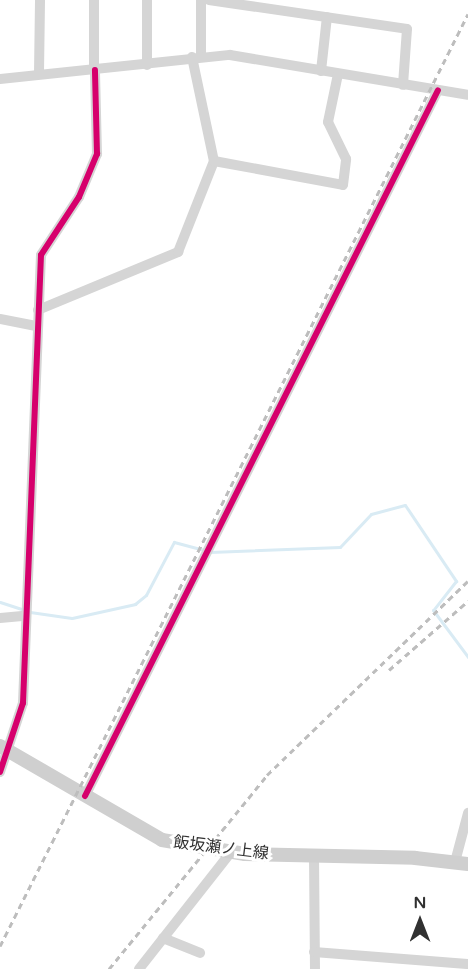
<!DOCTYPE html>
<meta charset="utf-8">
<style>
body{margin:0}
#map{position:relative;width:468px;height:969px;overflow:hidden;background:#fff;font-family:"Varela Round","Noto Sans JP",sans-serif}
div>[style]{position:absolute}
.stream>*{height:3px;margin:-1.5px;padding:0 1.5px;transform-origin:1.5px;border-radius:1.5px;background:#d9ebf4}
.minor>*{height:10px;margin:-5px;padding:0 5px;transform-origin:5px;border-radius:5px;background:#d5d5d5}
.secondary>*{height:14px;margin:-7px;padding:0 7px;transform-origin:7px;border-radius:7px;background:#cfcfcf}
.rail>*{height:3px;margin-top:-1.5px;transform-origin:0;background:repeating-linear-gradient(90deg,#bdbdbd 0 6px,transparent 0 10.5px)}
.cycleway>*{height:6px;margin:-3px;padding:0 3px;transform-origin:3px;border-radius:3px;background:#d6006c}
span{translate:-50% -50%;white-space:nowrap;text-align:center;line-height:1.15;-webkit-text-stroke:6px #fff;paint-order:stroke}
.street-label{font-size:16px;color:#313131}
.north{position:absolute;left:390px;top:891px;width:60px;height:60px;-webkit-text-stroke:4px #fff;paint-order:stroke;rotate:0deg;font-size:16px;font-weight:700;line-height:24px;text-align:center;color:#313131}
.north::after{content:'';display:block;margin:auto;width:21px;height:27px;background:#313131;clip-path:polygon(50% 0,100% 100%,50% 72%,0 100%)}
</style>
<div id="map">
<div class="stream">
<div style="left:210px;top:552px;width:130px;rotate:-2.2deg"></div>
<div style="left:340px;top:547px;width:45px;rotate:-46.8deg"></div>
<div style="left:371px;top:514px;width:35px;rotate:-15deg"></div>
<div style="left:405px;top:505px;width:92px;rotate:56.1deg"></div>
<div style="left:456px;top:581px;width:37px;rotate:128deg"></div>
<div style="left:433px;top:610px;width:59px;rotate:53.3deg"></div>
<div style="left:0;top:602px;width:25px;rotate:18deg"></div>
<div style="left:30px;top:612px;width:42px;rotate:8.1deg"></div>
<div style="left:72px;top:618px;width:65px;rotate:-12.5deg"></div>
<div style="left:135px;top:604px;width:14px;rotate:-39deg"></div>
<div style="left:146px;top:595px;width:60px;rotate:-62.2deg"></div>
<div style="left:174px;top:542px;width:31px;rotate:15deg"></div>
</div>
<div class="minor">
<div style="left:147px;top:0;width:65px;rotate:90deg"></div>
<div style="left:201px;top:0;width:56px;rotate:90deg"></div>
<div style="left:209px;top:0;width:200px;rotate:8.3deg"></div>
<div style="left:407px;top:29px;width:56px;rotate:94.1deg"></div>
<div style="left:192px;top:57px;width:106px;rotate:78.1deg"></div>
<div style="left:94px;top:70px;width:70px;rotate:-90deg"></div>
<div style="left:321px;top:71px;width:54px;rotate:-83.7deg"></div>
<div style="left:39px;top:73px;width:73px;rotate:-89.2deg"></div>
<div style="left:0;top:79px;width:231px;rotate:-6deg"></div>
<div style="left:230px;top:55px;width:241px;rotate:9.5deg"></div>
<div style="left:38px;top:310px;width:152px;rotate:-22.5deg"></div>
<div style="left:178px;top:252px;width:98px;rotate:-68.4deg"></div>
<div style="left:214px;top:161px;width:131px;rotate:10.5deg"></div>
<div style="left:343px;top:185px;width:26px;rotate:-83deg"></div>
<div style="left:346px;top:159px;width:41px;rotate:-115.9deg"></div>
<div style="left:328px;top:122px;width:49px;rotate:-78.2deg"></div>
<div style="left:0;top:319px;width:38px;rotate:11deg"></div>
<div style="left:0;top:618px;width:25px;rotate:-5deg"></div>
<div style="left:0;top:772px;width:73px;rotate:-71.6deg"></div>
<div style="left:23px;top:703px;width:448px;rotate:-87.7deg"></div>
<div style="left:41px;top:255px;width:69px;rotate:-56.8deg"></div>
<div style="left:79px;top:197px;width:47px;rotate:-67.3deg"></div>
<div style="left:97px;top:154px;width:84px;rotate:-91.4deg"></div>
<div style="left:85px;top:796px;width:789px;rotate:-63.43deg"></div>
<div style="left:314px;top:856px;width:113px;rotate:89.5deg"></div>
<div style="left:455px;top:862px;width:51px;rotate:-75.1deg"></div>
<div style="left:163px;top:938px;width:40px;rotate:22deg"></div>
<div style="left:314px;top:952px;width:154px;rotate:4.5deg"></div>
<div style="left:139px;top:969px;width:149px;rotate:-51.8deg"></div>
</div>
<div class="secondary">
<div style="left:0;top:746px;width:187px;rotate:30.1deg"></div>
<div style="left:162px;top:840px;width:84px;rotate:9.6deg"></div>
<div style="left:245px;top:854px;width:170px;rotate:1.3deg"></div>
<div style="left:415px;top:858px;width:53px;rotate:6.5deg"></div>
</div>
<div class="rail">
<div style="left:389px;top:670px;width:105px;rotate:-41.1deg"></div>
<div style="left:0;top:946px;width:1043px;rotate:-63.34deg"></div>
<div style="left:109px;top:969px;width:250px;rotate:-50.8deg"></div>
<div style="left:267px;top:775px;width:279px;rotate:-44deg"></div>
</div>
<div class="cycleway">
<div style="left:0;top:772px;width:73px;rotate:-71.6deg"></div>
<div style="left:23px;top:703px;width:448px;rotate:-87.7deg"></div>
<div style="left:41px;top:255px;width:69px;rotate:-56.8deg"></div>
<div style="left:79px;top:197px;width:47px;rotate:-67.3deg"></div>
<div style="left:97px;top:154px;width:84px;rotate:-91.4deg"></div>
<div style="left:85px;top:796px;width:789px;rotate:-63.43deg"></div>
</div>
<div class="street-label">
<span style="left:221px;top:848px;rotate:7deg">飯坂瀬ノ上線</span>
</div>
<div class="north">N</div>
</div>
